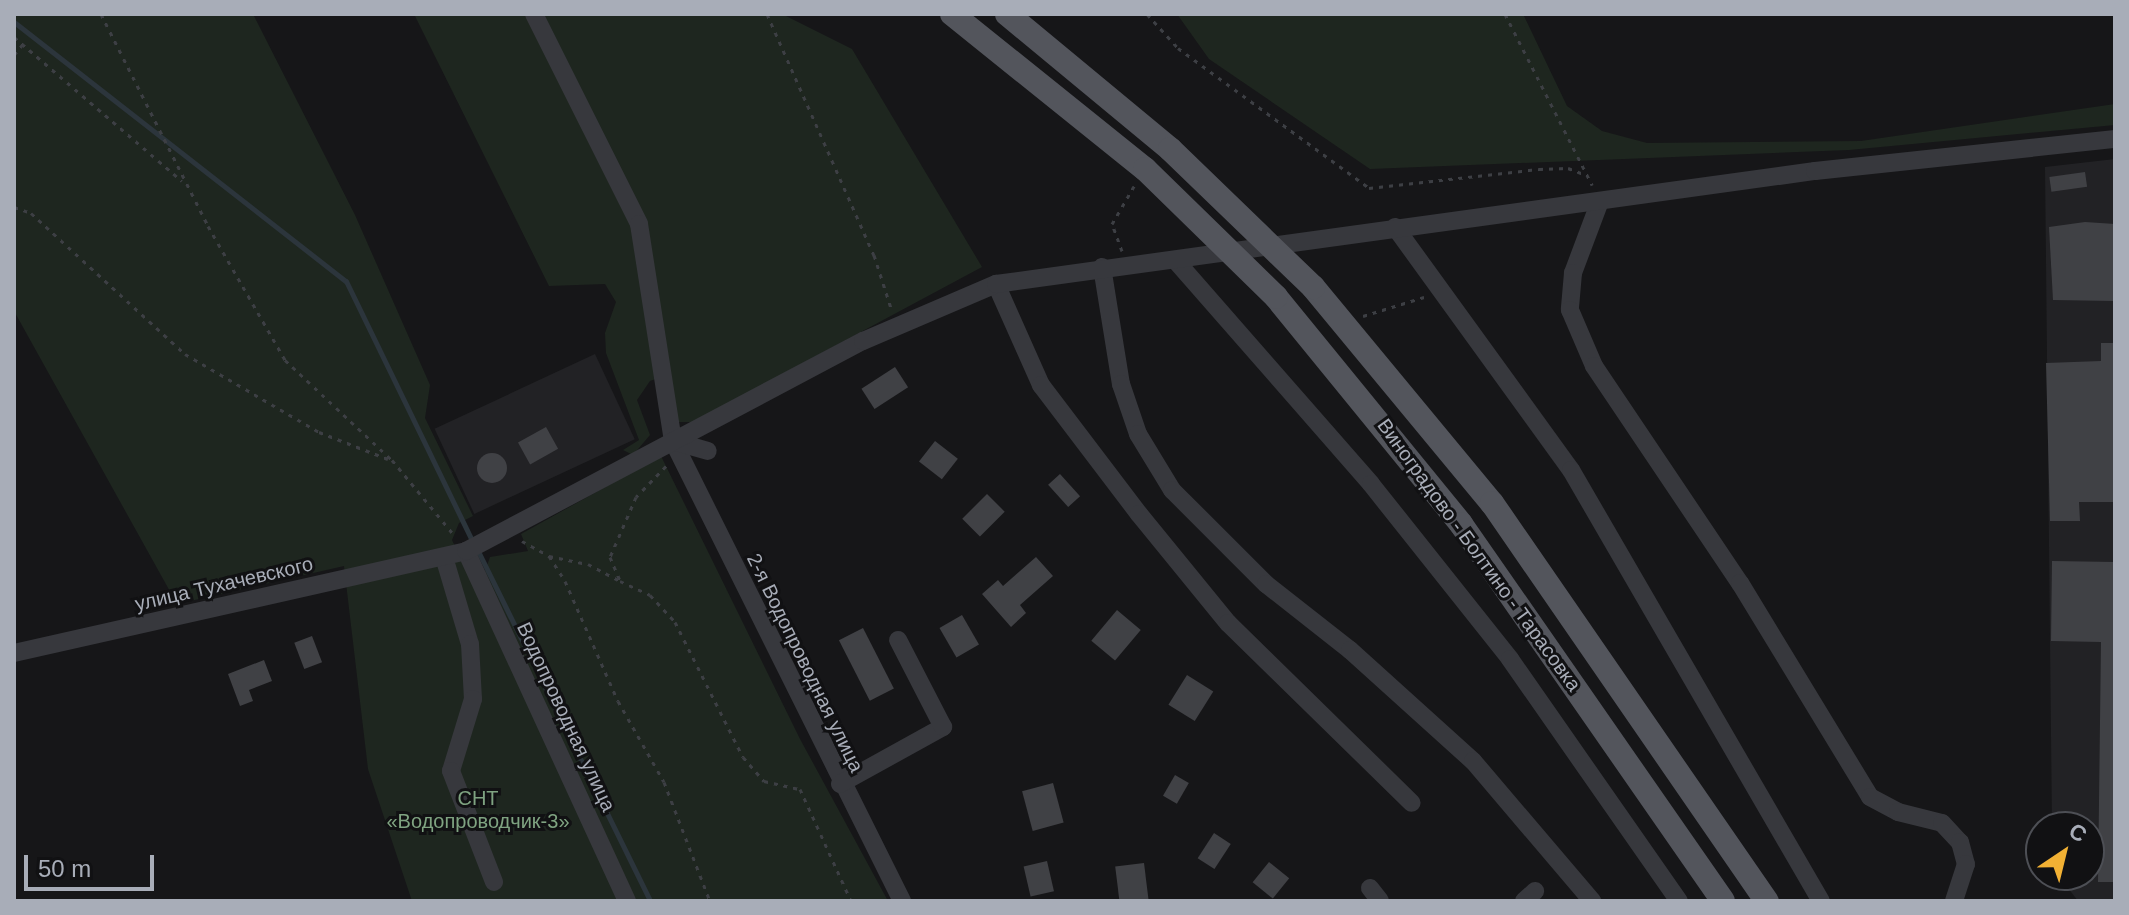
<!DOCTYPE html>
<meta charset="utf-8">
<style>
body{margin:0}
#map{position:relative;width:2129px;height:915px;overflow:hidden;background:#161618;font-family:Arial,sans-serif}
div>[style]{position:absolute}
.built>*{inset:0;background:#222225;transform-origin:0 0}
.green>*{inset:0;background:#1e261f}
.stream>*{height:5px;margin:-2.5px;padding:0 2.5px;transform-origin:2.5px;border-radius:2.5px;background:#2c353c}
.building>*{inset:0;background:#404145;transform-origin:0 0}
.round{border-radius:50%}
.path>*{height:3px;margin-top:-1.5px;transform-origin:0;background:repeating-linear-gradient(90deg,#3d3f44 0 4px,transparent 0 10px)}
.minor>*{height:18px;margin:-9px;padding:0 9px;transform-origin:9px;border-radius:9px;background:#37383d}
.major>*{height:24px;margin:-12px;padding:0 12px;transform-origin:12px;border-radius:12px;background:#53555c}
.major-bridge>*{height:24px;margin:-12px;padding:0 12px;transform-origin:12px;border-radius:12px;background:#53555c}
span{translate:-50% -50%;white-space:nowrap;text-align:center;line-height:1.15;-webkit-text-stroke:6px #111113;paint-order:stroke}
.street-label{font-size:20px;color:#a8adb8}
.park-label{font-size:20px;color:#7fa381}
.frame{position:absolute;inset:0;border:16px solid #a8adb8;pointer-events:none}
.north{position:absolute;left:2025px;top:811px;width:80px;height:80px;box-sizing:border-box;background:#111113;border:2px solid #4d4f55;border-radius:50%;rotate:35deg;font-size:22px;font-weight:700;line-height:32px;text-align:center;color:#a8adb8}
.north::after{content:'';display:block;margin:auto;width:28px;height:36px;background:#f2b134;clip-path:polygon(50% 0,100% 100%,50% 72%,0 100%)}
.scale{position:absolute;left:24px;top:855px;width:130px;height:36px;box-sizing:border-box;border:4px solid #a8adb8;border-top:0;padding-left:10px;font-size:24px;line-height:28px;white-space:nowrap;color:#a8adb8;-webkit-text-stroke:6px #111113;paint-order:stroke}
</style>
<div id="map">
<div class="built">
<div style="clip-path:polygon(2115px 159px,2115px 901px,2078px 901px,2058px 875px,2089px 875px,2089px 827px,2052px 827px,2045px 167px)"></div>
<div style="left:595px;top:354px;width:94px;height:177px;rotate:65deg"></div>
</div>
<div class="green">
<div style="clip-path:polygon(14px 14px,253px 14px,355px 215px,430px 385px,425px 418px,473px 516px,459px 523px,452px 540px,621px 901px,412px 901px,368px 769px,344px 566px,177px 604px,14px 311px)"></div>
<div style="clip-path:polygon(414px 14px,782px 14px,852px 49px,982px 267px,693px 422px,678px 422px,667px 375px,650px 381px,637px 400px,650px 435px,633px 455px,623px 450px,639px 440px,606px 353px,605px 333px,616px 302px,605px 284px,549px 286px)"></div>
<div style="clip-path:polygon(1177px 14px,1523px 14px,1567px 106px,1602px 131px,1647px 143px,1861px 141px,2115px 104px,2115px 125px,1849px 150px,1370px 169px,1209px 59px)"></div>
<div style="clip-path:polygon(661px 456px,800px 739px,888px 901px,635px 901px,484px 574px,490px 557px,528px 551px,521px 534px)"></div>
</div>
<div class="stream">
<div style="left:14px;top:22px;width:421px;rotate:38deg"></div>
<div style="left:346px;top:281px;width:290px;rotate:64.1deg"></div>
<div style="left:478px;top:551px;width:390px;rotate:63.8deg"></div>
</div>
<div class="building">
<div style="left:2085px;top:172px;width:15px;height:36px;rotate:82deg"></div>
<div style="clip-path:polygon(2085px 222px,2115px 224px,2114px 301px,2053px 300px,2049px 227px)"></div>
<div style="clip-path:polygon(2101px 343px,2115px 343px,2115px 502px,2079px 502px,2080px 521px,2050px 521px,2046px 363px,2101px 361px)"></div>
<div style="left:895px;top:367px;width:24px;height:40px;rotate:57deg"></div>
<div style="left:546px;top:427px;width:25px;height:32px;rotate:61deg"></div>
<div style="left:935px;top:441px;width:29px;height:26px;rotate:38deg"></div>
<div class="round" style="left:477px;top:453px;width:30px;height:30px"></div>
<div style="left:1060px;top:474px;width:30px;height:16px;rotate:48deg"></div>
<div style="left:987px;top:494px;width:25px;height:35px;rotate:45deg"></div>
<div style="clip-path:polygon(1036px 557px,1053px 576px,1020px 605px,1026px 613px,1011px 627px,982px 594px,998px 580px,1003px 586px)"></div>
<div style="clip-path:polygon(2052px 561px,2115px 562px,2115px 882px,2098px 882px,2101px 642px,2051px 641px)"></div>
<div style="left:1117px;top:610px;width:31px;height:40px;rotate:40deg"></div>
<div style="left:962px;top:615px;width:34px;height:26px;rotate:60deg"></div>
<div style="left:863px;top:628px;width:68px;height:27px;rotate:63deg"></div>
<div style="left:312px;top:636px;width:28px;height:19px;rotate:69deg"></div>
<div style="clip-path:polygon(264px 660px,272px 681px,249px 690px,253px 701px,240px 706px,228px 674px)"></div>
<div style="left:1187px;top:675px;width:31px;height:35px;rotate:32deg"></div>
<div style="left:1175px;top:775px;width:16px;height:24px;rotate:30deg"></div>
<div style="left:1053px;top:783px;width:41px;height:32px;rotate:75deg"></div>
<div style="left:1214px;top:833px;width:20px;height:30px;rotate:33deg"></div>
<div style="left:1047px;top:861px;width:31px;height:24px;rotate:77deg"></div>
<div style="left:1269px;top:862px;width:26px;height:26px;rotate:39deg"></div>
<div style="left:1144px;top:863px;width:38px;height:29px;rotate:83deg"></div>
</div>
<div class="path">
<div style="left:101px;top:14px;width:237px;rotate:63.2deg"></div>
<div style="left:208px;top:226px;width:155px;rotate:60.1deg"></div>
<div style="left:285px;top:360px;width:146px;rotate:43.1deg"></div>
<div style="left:392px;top:460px;width:97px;rotate:50.4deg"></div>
<div style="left:767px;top:14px;width:264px;rotate:66.1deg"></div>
<div style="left:874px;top:255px;width:59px;rotate:72.2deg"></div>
<div style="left:1147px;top:14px;width:46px;rotate:47.6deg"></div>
<div style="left:1178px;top:48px;width:237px;rotate:36.2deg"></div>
<div style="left:1369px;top:188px;width:171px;rotate:-6.4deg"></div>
<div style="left:1539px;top:169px;width:29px;rotate:-2deg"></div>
<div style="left:1568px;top:168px;width:19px;rotate:21deg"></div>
<div style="left:1505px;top:14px;width:192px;rotate:63deg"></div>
<div style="left:14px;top:37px;width:221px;rotate:40.6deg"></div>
<div style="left:14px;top:55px;width:14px;rotate:-51deg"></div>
<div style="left:14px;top:207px;width:18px;rotate:19deg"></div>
<div style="left:31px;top:213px;width:209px;rotate:42.5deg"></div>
<div style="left:185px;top:354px;width:155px;rotate:30.2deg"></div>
<div style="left:319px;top:432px;width:74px;rotate:21.4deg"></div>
<div style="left:1122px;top:251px;width:29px;rotate:-110deg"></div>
<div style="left:1112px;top:224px;width:44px;rotate:-59.9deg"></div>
<div style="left:1363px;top:316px;width:64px;rotate:-17.3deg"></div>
<div style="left:666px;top:466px;width:43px;rotate:134.1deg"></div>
<div style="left:636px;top:497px;width:65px;rotate:113.4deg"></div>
<div style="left:610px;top:557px;width:26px;rotate:67deg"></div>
<div style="left:620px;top:581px;width:33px;rotate:25deg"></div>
<div style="left:650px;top:595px;width:37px;rotate:47deg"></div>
<div style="left:675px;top:622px;width:151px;rotate:63.3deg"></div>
<div style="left:743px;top:757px;width:32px;rotate:49deg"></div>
<div style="left:764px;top:781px;width:37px;rotate:13deg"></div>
<div style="left:800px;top:789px;width:123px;rotate:65.5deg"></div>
<div style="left:522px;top:541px;width:31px;rotate:29deg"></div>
<div style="left:549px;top:556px;width:30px;rotate:57deg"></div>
<div style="left:565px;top:581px;width:131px;rotate:66.2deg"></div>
<div style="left:618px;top:701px;width:93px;rotate:60.4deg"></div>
<div style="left:664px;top:782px;width:128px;rotate:68.9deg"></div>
<div style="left:549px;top:556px;width:40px;rotate:12deg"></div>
<div style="left:588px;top:564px;width:36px;rotate:28deg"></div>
</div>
<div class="minor">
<div style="left:534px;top:14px;width:235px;rotate:63.4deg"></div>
<div style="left:639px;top:224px;width:220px;rotate:81.1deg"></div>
<div style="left:673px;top:441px;width:514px;rotate:63.53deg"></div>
<div style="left:1600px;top:201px;width:77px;rotate:110.6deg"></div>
<div style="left:1573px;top:273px;width:37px;rotate:95deg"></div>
<div style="left:1570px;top:310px;width:61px;rotate:66.8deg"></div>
<div style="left:1594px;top:366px;width:262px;rotate:56.1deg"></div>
<div style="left:1740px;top:583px;width:250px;rotate:58.7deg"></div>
<div style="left:1870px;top:797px;width:32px;rotate:28deg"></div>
<div style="left:1898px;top:812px;width:45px;rotate:14deg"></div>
<div style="left:1942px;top:823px;width:26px;rotate:47deg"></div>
<div style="left:1960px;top:842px;width:23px;rotate:75deg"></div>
<div style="left:1966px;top:864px;width:39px;rotate:108deg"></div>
<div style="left:1395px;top:227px;width:300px;rotate:54.1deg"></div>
<div style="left:1571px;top:470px;width:498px;rotate:59.9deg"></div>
<div style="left:1176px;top:261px;width:296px;rotate:48.8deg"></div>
<div style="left:1371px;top:484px;width:223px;rotate:51.5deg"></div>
<div style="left:1510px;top:659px;width:295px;rotate:55.1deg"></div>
<div style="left:1102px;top:267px;width:119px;rotate:80.8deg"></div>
<div style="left:1121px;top:384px;width:53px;rotate:71.2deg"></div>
<div style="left:1138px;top:434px;width:66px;rotate:58.7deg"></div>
<div style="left:1172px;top:490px;width:133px;rotate:45deg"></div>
<div style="left:1266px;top:584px;width:107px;rotate:38.2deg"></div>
<div style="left:1350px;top:650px;width:166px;rotate:42.1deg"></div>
<div style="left:1473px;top:761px;width:184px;rotate:49.6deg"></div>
<div style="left:996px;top:284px;width:111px;rotate:66deg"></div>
<div style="left:1041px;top:385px;width:162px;rotate:52.8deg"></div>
<div style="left:1139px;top:514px;width:141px;rotate:50.8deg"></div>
<div style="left:1228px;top:623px;width:257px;rotate:44.4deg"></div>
<div style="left:673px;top:441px;width:36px;rotate:16deg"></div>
<div style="left:466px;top:551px;width:385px;rotate:65.3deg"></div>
<div style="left:444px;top:557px;width:91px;rotate:73.4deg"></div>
<div style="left:470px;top:644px;width:55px;rotate:86.9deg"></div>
<div style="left:473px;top:699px;width:75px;rotate:107deg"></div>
<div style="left:451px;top:771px;width:119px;rotate:68.8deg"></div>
<div style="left:14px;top:653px;width:463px;rotate:-12.7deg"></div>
<div style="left:466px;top:551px;width:449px;rotate:-27.9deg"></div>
<div style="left:863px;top:341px;width:145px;rotate:-23.2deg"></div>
<div style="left:996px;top:284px;width:827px;rotate:-7.86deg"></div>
<div style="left:1815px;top:171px;width:302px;rotate:-6.1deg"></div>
<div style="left:840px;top:784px;width:118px;rotate:-29deg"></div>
<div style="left:943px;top:727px;width:98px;rotate:-117.3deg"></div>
<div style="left:1370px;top:888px;width:16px;rotate:52deg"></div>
<div style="left:1524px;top:901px;width:15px;rotate:-42deg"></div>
</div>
<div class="major">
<div style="left:952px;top:14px;width:248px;rotate:38.8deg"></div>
<div style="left:1007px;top:14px;width:212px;rotate:39.6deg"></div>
<div style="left:1313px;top:287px;width:281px;rotate:50.4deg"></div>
<div style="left:1492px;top:503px;width:484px;rotate:55.4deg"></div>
<div style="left:1276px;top:297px;width:293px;rotate:50.8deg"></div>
<div style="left:1461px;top:524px;width:459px;rotate:55.2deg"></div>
</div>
<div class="major-bridge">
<div style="left:1170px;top:149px;width:199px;rotate:44deg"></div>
<div style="left:1145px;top:169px;width:183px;rotate:44.3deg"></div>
</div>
<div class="street-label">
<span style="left:1479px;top:555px;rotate:54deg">Виноградово - Болтино - Тарасовка</span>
<span style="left:224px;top:584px;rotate:-13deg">улица Тухачевского</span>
<span style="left:805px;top:663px;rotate:64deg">2-я Водопроводная улица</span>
<span style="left:566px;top:717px;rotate:65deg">Водопроводная улица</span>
</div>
<div class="park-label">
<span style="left:478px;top:810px">СНТ<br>«Водопроводчик-3»</span>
</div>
<div class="frame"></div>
<div class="north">С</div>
<div class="scale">50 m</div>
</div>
